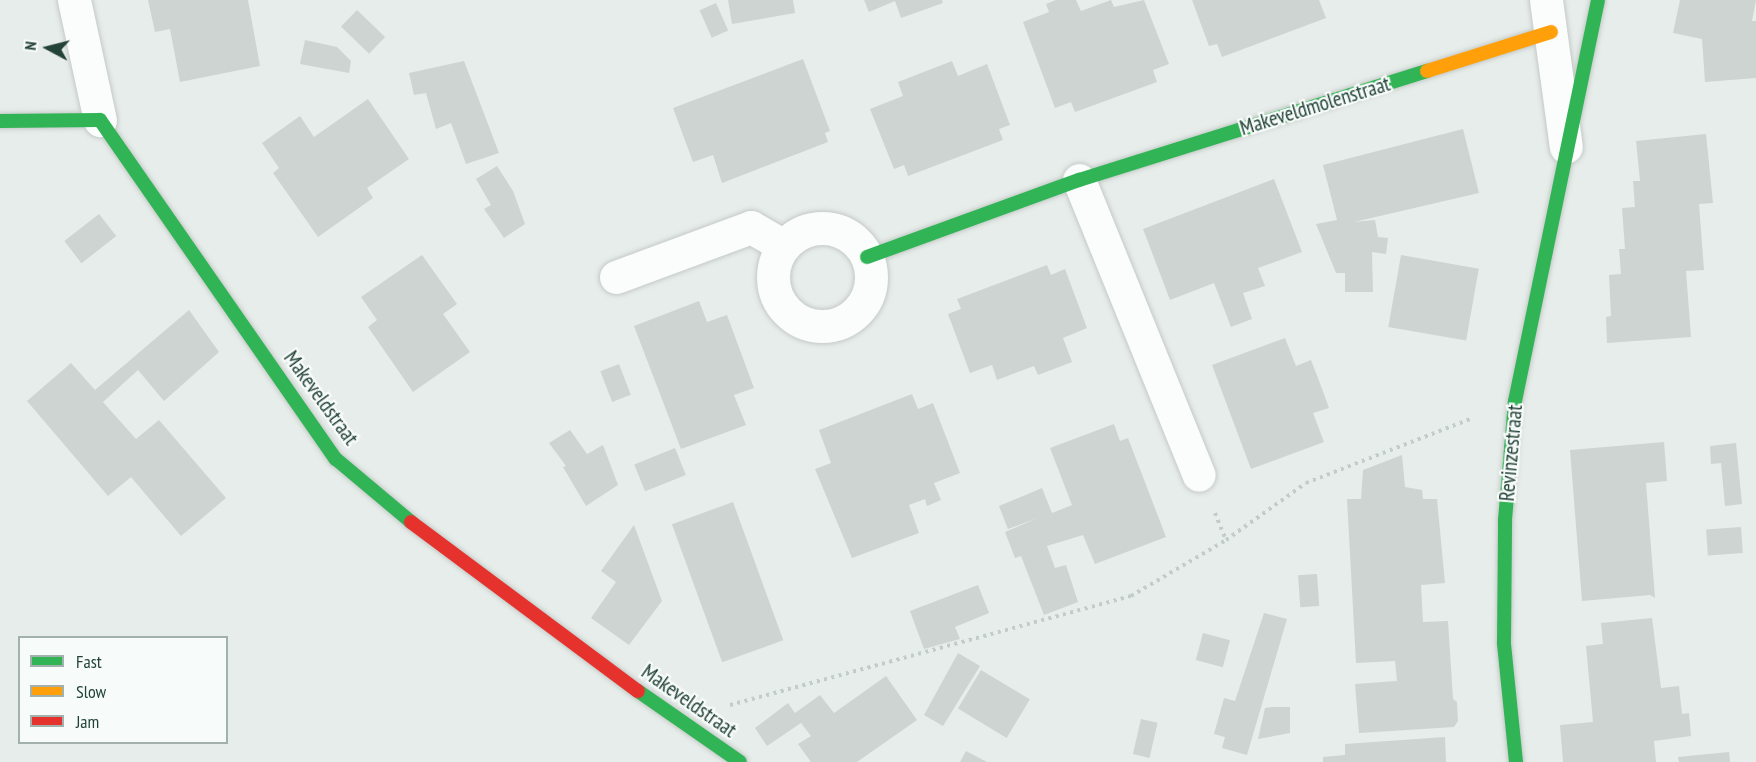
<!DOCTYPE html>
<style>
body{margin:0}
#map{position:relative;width:1756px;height:762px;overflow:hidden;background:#e7edea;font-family:"PT Sans Narrow",sans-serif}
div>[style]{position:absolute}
.building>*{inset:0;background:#ced4d1;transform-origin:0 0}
.path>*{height:4px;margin-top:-2px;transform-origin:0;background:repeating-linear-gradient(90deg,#c2ccc8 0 3px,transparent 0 7.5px)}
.roads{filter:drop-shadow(0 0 2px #c4cac7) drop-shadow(0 0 2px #c4cac7)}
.street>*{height:33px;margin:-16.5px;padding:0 16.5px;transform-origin:16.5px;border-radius:16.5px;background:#fbfcfc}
.street>.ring{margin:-16.5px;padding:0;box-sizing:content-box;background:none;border:33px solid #fbfcfc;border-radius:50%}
.fast>*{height:14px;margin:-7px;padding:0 7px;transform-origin:7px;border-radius:7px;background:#30b455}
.slow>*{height:14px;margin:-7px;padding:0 7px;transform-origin:7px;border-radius:7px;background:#ff9f0a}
.jam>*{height:14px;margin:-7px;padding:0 7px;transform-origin:7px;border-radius:7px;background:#e5322d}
span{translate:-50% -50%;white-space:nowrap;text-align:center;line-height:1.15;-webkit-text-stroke:4.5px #f7fbf9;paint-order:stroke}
.street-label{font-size:21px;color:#234338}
.legend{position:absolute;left:18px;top:636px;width:210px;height:108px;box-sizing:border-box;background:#f7fbf9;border:2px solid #a2b1ac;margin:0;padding:8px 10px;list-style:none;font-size:18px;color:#234338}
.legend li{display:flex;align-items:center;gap:12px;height:30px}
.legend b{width:30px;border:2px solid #a2b1ac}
.north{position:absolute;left:18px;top:18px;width:60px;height:60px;-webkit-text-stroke:4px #f7fbf9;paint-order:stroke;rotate:277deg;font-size:16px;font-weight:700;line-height:24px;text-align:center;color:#234338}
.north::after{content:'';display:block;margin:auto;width:21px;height:27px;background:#234338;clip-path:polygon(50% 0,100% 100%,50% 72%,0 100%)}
</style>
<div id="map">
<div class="building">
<div style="clip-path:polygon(148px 0,248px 0,260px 66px,180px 82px,170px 29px,155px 32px)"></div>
<div style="clip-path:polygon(728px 0,793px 0,795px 13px,732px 24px)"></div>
<div style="clip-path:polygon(864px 0,942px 0,943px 3px,901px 18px,895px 1px,869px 12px)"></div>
<div style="clip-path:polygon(1056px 0,1076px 0,1081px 11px,1111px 0,1114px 7px,1144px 0,1169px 64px,1153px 70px,1157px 82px,1075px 112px,1071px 102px,1055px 108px,1023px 22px,1049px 12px,1046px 4px)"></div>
<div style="clip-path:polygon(1192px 0,1319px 0,1326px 18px,1222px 57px,1217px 44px,1209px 46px)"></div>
<div style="clip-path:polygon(1680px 0,1756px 0,1752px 21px,1756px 21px,1756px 78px,1705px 82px,1702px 39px,1673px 33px)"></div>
<div style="left:716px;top:3px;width:30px;height:18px;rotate:66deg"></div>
<div style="left:357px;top:10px;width:39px;height:23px;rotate:44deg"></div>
<div style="clip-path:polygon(305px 40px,337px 47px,351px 61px,349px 73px,300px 64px)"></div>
<div style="clip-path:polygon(803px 59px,830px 131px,825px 133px,828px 142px,722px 183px,713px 155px,693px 162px,673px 108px)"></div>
<div style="clip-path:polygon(464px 61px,499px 153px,466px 164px,451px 123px,436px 129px,426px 93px,414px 95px,409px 73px)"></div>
<div style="clip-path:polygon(952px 61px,958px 76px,987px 64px,1010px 125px,999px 129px,1003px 140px,908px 176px,904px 165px,894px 169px,870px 109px,903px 96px,898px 82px)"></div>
<div style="clip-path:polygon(368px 99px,409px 159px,367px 188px,373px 198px,318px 237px,273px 173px,279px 168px,262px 143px,300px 116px,314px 137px)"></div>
<div style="clip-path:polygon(1463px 129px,1479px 193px,1354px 222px,1375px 220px,1378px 237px,1388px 238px,1386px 254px,1372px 252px,1373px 292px,1345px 292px,1345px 273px,1336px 273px,1316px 224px,1337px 220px,1323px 165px)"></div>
<div style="clip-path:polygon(1706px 134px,1713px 203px,1699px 204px,1704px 270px,1686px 271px,1691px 337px,1607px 343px,1606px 317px,1611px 316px,1609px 275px,1621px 274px,1619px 249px,1625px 249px,1622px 208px,1635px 207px,1633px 181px,1640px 181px,1636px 141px)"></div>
<div style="clip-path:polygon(497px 166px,513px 191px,525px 224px,504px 238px,484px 209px,491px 205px,476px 179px)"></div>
<div style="clip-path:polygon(1274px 179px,1302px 252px,1258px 268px,1265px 286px,1243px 293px,1252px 319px,1231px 327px,1214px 283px,1170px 300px,1143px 229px)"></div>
<div style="left:99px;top:214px;width:28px;height:44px;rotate:52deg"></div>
<div style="clip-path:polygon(422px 255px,457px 304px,443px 314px,470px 352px,413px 392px,368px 327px,377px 320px,361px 297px)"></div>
<div style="left:1401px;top:255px;width:79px;height:73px;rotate:10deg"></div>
<div style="clip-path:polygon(1047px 265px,1051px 275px,1065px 269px,1087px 328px,1063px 338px,1072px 362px,1038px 375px,1034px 366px,997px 380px,992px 365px,970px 373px,948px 314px,961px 309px,957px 299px)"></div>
<div style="clip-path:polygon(699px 301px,707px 322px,727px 315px,754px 388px,734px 395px,746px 425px,681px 449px,634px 326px)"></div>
<div style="clip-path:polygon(189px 310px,219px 352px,164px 401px,138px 370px,103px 402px,136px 439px,159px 420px,226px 498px,181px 536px,131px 477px,108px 496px,27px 401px,71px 363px,95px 390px)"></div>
<div style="clip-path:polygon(1285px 338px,1296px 366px,1311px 360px,1321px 386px,1329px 408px,1313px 413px,1324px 442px,1251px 469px,1212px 365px)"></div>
<div style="left:619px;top:364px;width:33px;height:20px;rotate:69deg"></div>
<div style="clip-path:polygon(912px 394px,918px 409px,933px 403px,960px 473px,934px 483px,941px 500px,927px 506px,925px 499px,909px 505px,919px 533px,852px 558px,815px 469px,831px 463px,819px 430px)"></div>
<div style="clip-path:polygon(1114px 424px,1120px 441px,1128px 438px,1166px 537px,1095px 564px,1083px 535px,1047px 546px,1055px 568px,1066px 565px,1078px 602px,1044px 615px,1021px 556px,1015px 558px,1005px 532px,1038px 518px,1008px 529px,999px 506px,1042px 488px,1052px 513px,1072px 505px,1050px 448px)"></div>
<div style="clip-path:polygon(570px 430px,587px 454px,603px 445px,618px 485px,586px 506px,563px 467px,566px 466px,549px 443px)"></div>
<div style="clip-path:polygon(1664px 442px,1667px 481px,1646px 483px,1655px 598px,1650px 595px,1582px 601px,1570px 450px)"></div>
<div style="clip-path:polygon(1736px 443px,1742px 504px,1725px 506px,1721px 463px,1711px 464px,1710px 446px)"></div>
<div style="left:675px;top:448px;width:29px;height:44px;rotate:68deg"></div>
<div style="clip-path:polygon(1402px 455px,1405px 487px,1422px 490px,1423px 499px,1437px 499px,1445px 583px,1421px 585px,1423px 622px,1448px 621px,1453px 699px,1457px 702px,1458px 721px,1454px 727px,1359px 733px,1355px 684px,1397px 681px,1395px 661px,1356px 663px,1347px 499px,1361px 499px,1363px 470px)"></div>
<div style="left:733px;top:502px;width:147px;height:65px;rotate:70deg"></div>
<div style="clip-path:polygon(634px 525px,662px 601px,629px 645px,591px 618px,616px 582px,601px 571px)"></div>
<div style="left:1741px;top:527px;width:26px;height:35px;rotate:86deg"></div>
<div style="left:1317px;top:574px;width:32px;height:19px;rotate:86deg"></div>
<div style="clip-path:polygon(978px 585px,989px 613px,955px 627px,960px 639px,924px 649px,910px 611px)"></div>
<div style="clip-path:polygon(1264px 613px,1287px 619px,1247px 755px,1222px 748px,1225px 737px,1214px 734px,1224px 698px,1235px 701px)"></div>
<div style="clip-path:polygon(1652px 618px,1661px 688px,1679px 686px,1682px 714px,1689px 713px,1691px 736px,1654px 741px,1656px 762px,1563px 762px,1560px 725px,1593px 722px,1586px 646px,1603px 644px,1601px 623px)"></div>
<div style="left:1203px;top:633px;width:28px;height:28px;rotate:15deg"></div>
<div style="clip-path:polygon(958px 653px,980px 666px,943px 726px,924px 715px)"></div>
<div style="left:981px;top:670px;width:57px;height:45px;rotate:31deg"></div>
<div style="clip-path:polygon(886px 676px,917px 720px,857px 762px,811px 762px,798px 744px,811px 736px,801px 723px,767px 746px,755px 728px,788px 703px,795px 713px,820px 695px,834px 713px)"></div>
<div style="clip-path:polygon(1272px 707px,1290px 707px,1290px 733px,1258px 739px,1265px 708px)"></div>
<div style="left:1141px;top:719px;width:17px;height:36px;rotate:13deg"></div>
<div style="clip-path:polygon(1445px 737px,1446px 762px,1323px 762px,1323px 757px,1345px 755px,1345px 744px)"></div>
<div style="clip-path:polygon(966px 751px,987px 762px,960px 762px)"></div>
<div style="clip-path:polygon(1729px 752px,1730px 762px,1679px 762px,1678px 757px)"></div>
</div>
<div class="path">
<div style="left:1215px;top:513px;width:29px;rotate:68deg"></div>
<div style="left:730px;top:705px;width:416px;rotate:-15.2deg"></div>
<div style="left:1131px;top:596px;width:110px;rotate:-30.5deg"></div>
<div style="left:1226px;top:540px;width:98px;rotate:-35.5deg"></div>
<div style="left:1306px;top:483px;width:176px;rotate:-21.3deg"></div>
</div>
<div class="roads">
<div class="street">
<div style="left:74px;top:0;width:123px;rotate:77.8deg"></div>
<div style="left:1546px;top:0;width:148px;rotate:82.3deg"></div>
<div style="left:1079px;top:180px;width:318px;rotate:67.9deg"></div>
<div class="ring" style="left:773px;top:228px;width:65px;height:65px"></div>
<div style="left:616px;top:277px;width:144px;rotate:-20.3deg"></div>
<div style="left:751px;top:227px;width:38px;rotate:30deg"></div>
</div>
<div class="fast">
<div style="left:0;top:121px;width:100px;rotate:-0.6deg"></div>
<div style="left:100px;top:120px;width:413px;rotate:55.2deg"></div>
<div style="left:336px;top:459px;width:98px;rotate:40deg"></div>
<div style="left:867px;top:257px;width:226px;rotate:-20deg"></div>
<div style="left:1079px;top:180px;width:365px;rotate:-17.4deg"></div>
<div style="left:638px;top:691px;width:124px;rotate:34.8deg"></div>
<div style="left:1516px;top:762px;width:120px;rotate:-95.8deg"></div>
<div style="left:1504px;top:643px;width:123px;rotate:-89.5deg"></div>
<div style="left:1505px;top:520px;width:119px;rotate:-85.2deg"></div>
<div style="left:1515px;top:401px;width:409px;rotate:-78.3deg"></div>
</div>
<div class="slow">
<div style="left:1427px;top:71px;width:130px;rotate:-17.5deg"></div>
</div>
<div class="jam">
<div style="left:411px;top:522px;width:283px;rotate:36.7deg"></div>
</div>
</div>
<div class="street-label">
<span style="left:1315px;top:106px;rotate:-17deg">Makeveldmolenstraat</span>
<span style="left:321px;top:398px;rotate:54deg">Makeveldstraat</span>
<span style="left:1511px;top:453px;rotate:-85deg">Revinzestraat</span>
<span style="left:689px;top:701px;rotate:35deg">Makeveldstraat</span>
</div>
<ul class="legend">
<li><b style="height:8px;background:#30b455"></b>Fast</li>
<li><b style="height:8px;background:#ff9f0a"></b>Slow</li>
<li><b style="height:8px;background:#e5322d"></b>Jam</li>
</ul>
<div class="north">N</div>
</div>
